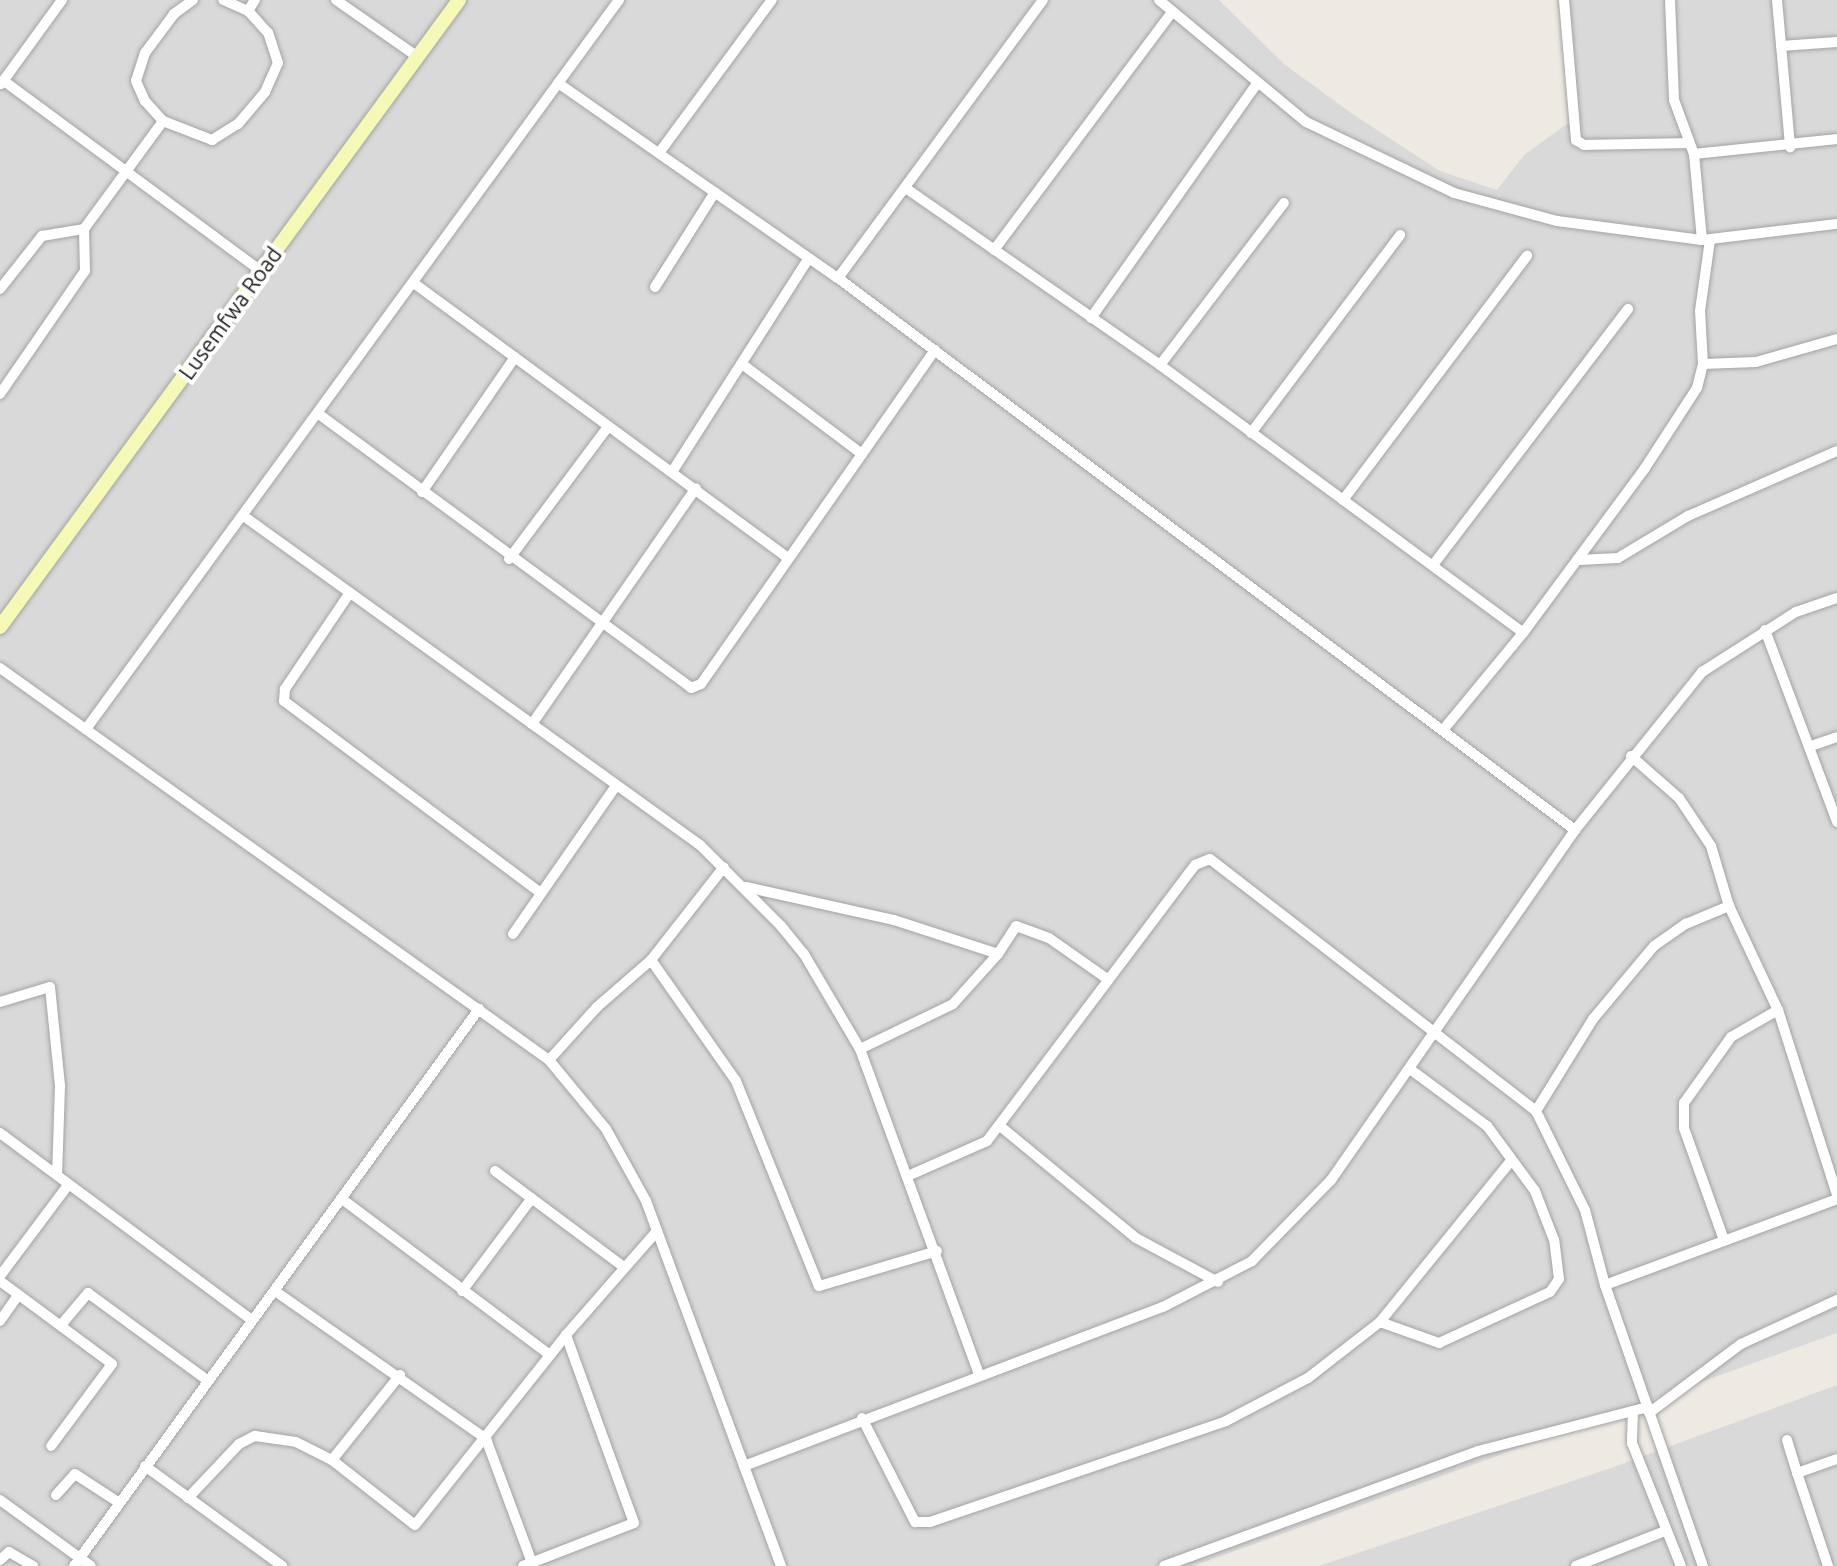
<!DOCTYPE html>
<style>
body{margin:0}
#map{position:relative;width:1837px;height:1566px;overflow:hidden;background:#eeeae2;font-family:Ubuntu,sans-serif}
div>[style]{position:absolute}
.residential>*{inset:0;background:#dad9d9}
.roads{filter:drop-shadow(0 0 2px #a3a3a3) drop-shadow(0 0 2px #a3a3a3)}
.street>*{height:10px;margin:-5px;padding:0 5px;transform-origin:5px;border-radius:5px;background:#fff}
.secondary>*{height:14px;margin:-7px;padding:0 7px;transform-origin:7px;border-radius:7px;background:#f5f9b5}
span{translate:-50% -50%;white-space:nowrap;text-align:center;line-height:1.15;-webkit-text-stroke:8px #fff;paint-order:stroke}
.street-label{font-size:22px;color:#1c1c1c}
</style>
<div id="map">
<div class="residential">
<div style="clip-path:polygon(0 0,1219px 0,1284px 64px,1354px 115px,1440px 171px,1497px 190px,1524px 155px,1575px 118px,1564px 0,1837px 0,1837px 1333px,1193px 1566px,0 1566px)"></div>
<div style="clip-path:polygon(1837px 1385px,1837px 1566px,1319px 1566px,1608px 1469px)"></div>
</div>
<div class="roads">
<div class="street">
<div style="left:193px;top:0;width:24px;rotate:144deg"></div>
<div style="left:174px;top:14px;width:49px;rotate:126.6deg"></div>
<div style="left:145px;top:53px;width:29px;rotate:108deg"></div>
<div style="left:136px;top:81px;width:22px;rotate:66deg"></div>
<div style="left:145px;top:101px;width:27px;rotate:48deg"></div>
<div style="left:163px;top:121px;width:53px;rotate:21.2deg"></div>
<div style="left:212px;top:140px;width:31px;rotate:-32deg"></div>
<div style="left:238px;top:124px;width:42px;rotate:-49.8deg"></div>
<div style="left:265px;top:92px;width:32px;rotate:-66deg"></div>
<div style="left:278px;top:63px;width:32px;rotate:-108deg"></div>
<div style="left:268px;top:33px;width:30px;rotate:-132deg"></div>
<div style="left:248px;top:11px;width:27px;rotate:-156deg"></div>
<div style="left:336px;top:0;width:100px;rotate:34.8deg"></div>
<div style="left:1159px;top:0;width:191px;rotate:39.7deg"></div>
<div style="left:1306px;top:122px;width:164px;rotate:25.6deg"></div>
<div style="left:1454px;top:193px;width:107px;rotate:15.2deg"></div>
<div style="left:1557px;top:221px;width:146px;rotate:7.5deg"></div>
<div style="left:1702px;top:240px;width:136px;rotate:-6.8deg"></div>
<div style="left:1564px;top:0;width:141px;rotate:85.1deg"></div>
<div style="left:1576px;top:140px;width:9px;rotate:32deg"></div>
<div style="left:1584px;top:145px;width:104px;rotate:-1.1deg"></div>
<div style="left:1670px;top:0;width:100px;rotate:87.7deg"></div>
<div style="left:1674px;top:100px;width:58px;rotate:69.7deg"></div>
<div style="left:1694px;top:154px;width:86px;rotate:84.7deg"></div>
<div style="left:1777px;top:0;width:148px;rotate:84.9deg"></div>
<div style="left:248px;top:11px;width:13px;rotate:-58deg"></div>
<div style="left:1781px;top:46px;width:56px;rotate:-4.1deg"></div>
<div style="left:4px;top:81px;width:320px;rotate:36.5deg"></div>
<div style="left:558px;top:83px;width:341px;rotate:34.9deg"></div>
<div style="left:838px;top:278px;width:921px;rotate:36.83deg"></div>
<div style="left:1px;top:84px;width:104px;rotate:-54deg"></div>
<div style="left:659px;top:153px;width:190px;rotate:-53.6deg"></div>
<div style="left:1694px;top:154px;width:144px;rotate:-6deg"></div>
<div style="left:907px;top:189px;width:308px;rotate:34.8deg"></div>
<div style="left:1160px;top:365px;width:451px;rotate:36.4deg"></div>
<div style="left:1523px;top:633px;width:124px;rotate:129.5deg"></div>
<div style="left:994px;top:250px;width:297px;rotate:-53.2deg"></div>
<div style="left:838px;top:278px;width:345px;rotate:-53.6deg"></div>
<div style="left:415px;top:284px;width:463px;rotate:36.3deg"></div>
<div style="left:655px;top:287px;width:112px;rotate:-57.7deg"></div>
<div style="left:0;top:289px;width:68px;rotate:-51.6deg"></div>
<div style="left:42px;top:236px;width:43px;rotate:-9.5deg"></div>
<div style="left:1091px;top:318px;width:289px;rotate:-54.7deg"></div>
<div style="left:742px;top:364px;width:150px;rotate:36.9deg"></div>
<div style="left:1703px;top:364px;width:53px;rotate:-2.2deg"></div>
<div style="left:1756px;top:362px;width:84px;rotate:-15.9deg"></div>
<div style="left:1160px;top:365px;width:204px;rotate:-52.6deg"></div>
<div style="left:0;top:394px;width:150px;rotate:-55.4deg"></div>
<div style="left:85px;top:271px;width:42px;rotate:-91.4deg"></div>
<div style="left:84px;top:229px;width:134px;rotate:-53.8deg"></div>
<div style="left:320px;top:415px;width:461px;rotate:36.3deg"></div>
<div style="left:691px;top:688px;width:11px;rotate:-22deg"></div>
<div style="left:701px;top:684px;width:408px;rotate:-55deg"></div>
<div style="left:1251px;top:433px;width:248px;rotate:-53deg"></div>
<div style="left:672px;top:472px;width:254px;rotate:-57.4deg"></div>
<div style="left:422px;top:492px;width:164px;rotate:-55.4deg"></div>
<div style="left:1343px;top:500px;width:306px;rotate:-53deg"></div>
<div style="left:245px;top:517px;width:561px;rotate:35.79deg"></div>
<div style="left:700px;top:845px;width:115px;rotate:45deg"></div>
<div style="left:781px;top:926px;width:36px;rotate:51deg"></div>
<div style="left:804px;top:954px;width:110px;rotate:59.5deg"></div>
<div style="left:860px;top:1049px;width:346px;rotate:69.9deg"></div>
<div style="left:509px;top:559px;width:164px;rotate:-53.2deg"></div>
<div style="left:1579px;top:560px;width:39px;rotate:-3deg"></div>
<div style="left:1618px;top:558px;width:82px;rotate:-31deg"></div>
<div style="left:1688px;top:516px;width:163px;rotate:-23.6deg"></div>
<div style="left:1433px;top:565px;width:322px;rotate:-52.7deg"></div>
<div style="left:349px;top:594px;width:115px;rotate:124deg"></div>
<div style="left:285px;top:689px;width:12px;rotate:95deg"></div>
<div style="left:284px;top:701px;width:321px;rotate:36.8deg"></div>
<div style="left:1765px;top:630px;width:205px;rotate:69.4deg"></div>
<div style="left:1523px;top:633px;width:205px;rotate:-53.5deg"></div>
<div style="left:1645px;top:468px;width:95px;rotate:-57deg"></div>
<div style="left:1697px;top:388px;width:25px;rotate:-76deg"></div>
<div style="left:1703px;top:364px;width:53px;rotate:-93.2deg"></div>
<div style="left:1700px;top:311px;width:72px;rotate:-82deg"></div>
<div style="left:0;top:668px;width:675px;rotate:35.53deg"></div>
<div style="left:549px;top:1060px;width:89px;rotate:50.4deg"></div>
<div style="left:606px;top:1129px;width:82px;rotate:60.9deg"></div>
<div style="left:646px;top:1201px;width:389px;rotate:69.7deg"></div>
<div style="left:532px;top:724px;width:287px;rotate:-55.2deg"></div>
<div style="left:86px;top:729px;width:903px;rotate:-53.83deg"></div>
<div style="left:1811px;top:746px;width:28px;rotate:-19deg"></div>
<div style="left:1631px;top:756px;width:64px;rotate:41.2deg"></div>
<div style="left:1679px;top:798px;width:58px;rotate:56.3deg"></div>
<div style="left:1711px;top:846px;width:63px;rotate:73.3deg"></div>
<div style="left:1729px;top:906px;width:115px;rotate:64.8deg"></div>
<div style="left:1778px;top:1010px;width:194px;rotate:72.3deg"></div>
<div style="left:746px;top:887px;width:152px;rotate:12.6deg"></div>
<div style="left:894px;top:920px;width:109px;rotate:18.1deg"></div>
<div style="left:513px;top:934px;width:180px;rotate:-55.2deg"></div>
<div style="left:651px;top:960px;width:148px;rotate:54.9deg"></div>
<div style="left:736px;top:1081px;width:221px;rotate:68deg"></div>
<div style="left:819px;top:1286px;width:123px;rotate:-16.5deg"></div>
<div style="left:0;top:1002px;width:52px;rotate:-16.7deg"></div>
<div style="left:50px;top:987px;width:100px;rotate:84.2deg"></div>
<div style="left:60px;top:1086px;width:89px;rotate:91.9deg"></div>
<div style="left:860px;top:1049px;width:103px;rotate:-25.8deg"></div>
<div style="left:953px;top:1004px;width:67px;rotate:-48deg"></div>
<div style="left:998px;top:954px;width:33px;rotate:-57deg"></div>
<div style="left:1016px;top:926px;width:35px;rotate:20deg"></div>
<div style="left:1049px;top:938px;width:70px;rotate:35.1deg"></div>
<div style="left:549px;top:1060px;width:72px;rotate:-47.8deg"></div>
<div style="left:597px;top:1007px;width:72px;rotate:-41deg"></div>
<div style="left:651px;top:960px;width:118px;rotate:-51.9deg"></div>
<div style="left:1536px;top:1111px;width:108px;rotate:-58.2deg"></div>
<div style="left:1593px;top:1019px;width:95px;rotate:-50.1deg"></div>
<div style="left:1654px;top:946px;width:39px;rotate:-35deg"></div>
<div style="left:1686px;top:924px;width:47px;rotate:-22.7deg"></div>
<div style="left:1000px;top:1126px;width:176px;rotate:39.5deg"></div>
<div style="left:1136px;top:1238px;width:93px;rotate:28.2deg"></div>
<div style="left:0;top:1133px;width:314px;rotate:36.6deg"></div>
<div style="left:495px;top:1171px;width:161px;rotate:36.7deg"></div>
<div style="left:910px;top:1175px;width:84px;rotate:-23.8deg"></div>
<div style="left:987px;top:1141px;width:346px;rotate:-53deg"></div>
<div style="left:1195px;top:865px;width:16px;rotate:-22deg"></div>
<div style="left:1210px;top:859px;width:412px;rotate:37.7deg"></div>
<div style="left:1536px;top:1111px;width:110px;rotate:63.7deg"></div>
<div style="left:1585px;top:1210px;width:78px;rotate:75.1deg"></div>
<div style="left:1605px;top:1285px;width:298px;rotate:70.8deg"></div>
<div style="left:342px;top:1199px;width:260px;rotate:36.9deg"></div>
<div style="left:1724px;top:1240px;width:119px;rotate:-109.7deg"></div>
<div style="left:1684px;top:1128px;width:25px;rotate:-90deg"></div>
<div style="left:1684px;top:1103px;width:81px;rotate:-54.5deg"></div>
<div style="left:1731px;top:1037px;width:54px;rotate:-29.9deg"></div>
<div style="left:0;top:1276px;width:114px;rotate:-53.2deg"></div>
<div style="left:0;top:1281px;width:139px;rotate:36.5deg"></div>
<div style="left:112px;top:1364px;width:102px;rotate:126.6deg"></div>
<div style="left:1605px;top:1285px;width:247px;rotate:-20.3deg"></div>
<div style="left:275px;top:1291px;width:258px;rotate:35deg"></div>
<div style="left:486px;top:1439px;width:132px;rotate:69.6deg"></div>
<div style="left:462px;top:1291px;width:116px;rotate:-53deg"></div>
<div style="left:0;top:1321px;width:32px;rotate:-55deg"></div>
<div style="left:1380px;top:1322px;width:63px;rotate:19.6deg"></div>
<div style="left:1439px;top:1343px;width:122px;rotate:-24.7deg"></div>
<div style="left:1550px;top:1292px;width:16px;rotate:-55deg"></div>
<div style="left:1559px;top:1279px;width:39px;rotate:-97deg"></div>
<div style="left:1554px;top:1240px;width:53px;rotate:-111.2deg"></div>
<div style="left:1535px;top:1191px;width:81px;rotate:-126.4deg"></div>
<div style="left:1487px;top:1126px;width:96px;rotate:-143.5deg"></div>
<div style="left:61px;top:1325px;width:42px;rotate:-49.8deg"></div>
<div style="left:88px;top:1293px;width:147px;rotate:36.2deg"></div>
<div style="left:1633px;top:1411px;width:32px;rotate:92deg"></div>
<div style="left:1632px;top:1443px;width:132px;rotate:68.3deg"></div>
<div style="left:1649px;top:1413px;width:115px;rotate:-36.9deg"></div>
<div style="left:1741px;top:1344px;width:106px;rotate:-24.6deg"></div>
<div style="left:862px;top:1418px;width:117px;rotate:63deg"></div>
<div style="left:915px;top:1522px;width:15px"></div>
<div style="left:930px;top:1522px;width:313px;rotate:-18.8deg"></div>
<div style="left:1226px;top:1421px;width:93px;rotate:-27.7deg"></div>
<div style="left:1308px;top:1378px;width:91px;rotate:-37.9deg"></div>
<div style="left:1380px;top:1322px;width:206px;rotate:-50.9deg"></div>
<div style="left:1787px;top:1440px;width:34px;rotate:73deg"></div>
<div style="left:332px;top:1460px;width:109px;rotate:-51.3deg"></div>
<div style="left:145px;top:1466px;width:170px;rotate:36.1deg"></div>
<div style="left:744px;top:1466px;width:448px;rotate:-20.8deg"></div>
<div style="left:1163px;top:1307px;width:100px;rotate:-27.3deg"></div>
<div style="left:1252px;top:1261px;width:113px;rotate:-45.7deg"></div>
<div style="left:1331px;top:1180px;width:427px;rotate:-55.1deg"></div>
<div style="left:1575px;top:830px;width:203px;rotate:-51.2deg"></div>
<div style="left:1702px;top:672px;width:112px;rotate:-32.6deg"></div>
<div style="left:1796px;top:612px;width:43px;rotate:-18.9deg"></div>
<div style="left:56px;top:1495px;width:28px;rotate:-48deg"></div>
<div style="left:75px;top:1474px;width:51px;rotate:33.1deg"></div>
<div style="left:188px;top:1498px;width:74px;rotate:-46.6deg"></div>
<div style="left:239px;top:1444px;width:18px;rotate:-27deg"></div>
<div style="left:255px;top:1436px;width:41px;rotate:8.3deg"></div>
<div style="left:296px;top:1442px;width:40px;rotate:26.6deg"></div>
<div style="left:332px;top:1460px;width:105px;rotate:38.1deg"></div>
<div style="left:415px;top:1525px;width:243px;rotate:-51.5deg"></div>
<div style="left:566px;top:1335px;width:138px;rotate:-48.8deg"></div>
<div style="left:0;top:1500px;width:112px;rotate:36deg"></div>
<div style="left:0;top:1560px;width:12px;rotate:-42deg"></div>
<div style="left:9px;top:1552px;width:28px;rotate:30deg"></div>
<div style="left:74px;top:1566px;width:689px;rotate:-53.98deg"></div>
<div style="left:523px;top:1566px;width:119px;rotate:-21.2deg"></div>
<div style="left:634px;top:1523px;width:200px;rotate:-109.9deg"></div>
<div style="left:1164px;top:1566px;width:334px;rotate:-20.1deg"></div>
<div style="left:1478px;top:1451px;width:176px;rotate:-14.5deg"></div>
<div style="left:1576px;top:1566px;width:96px;rotate:-21.5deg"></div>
<div style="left:1828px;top:1566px;width:98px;rotate:-108.4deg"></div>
<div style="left:1797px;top:1473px;width:42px;rotate:-19.3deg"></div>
</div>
<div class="secondary">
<div style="left:0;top:627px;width:777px;rotate:-53.79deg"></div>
</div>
</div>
<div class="street-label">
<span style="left:230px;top:313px;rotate:-54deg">Lusemfwa Road</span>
</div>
</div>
